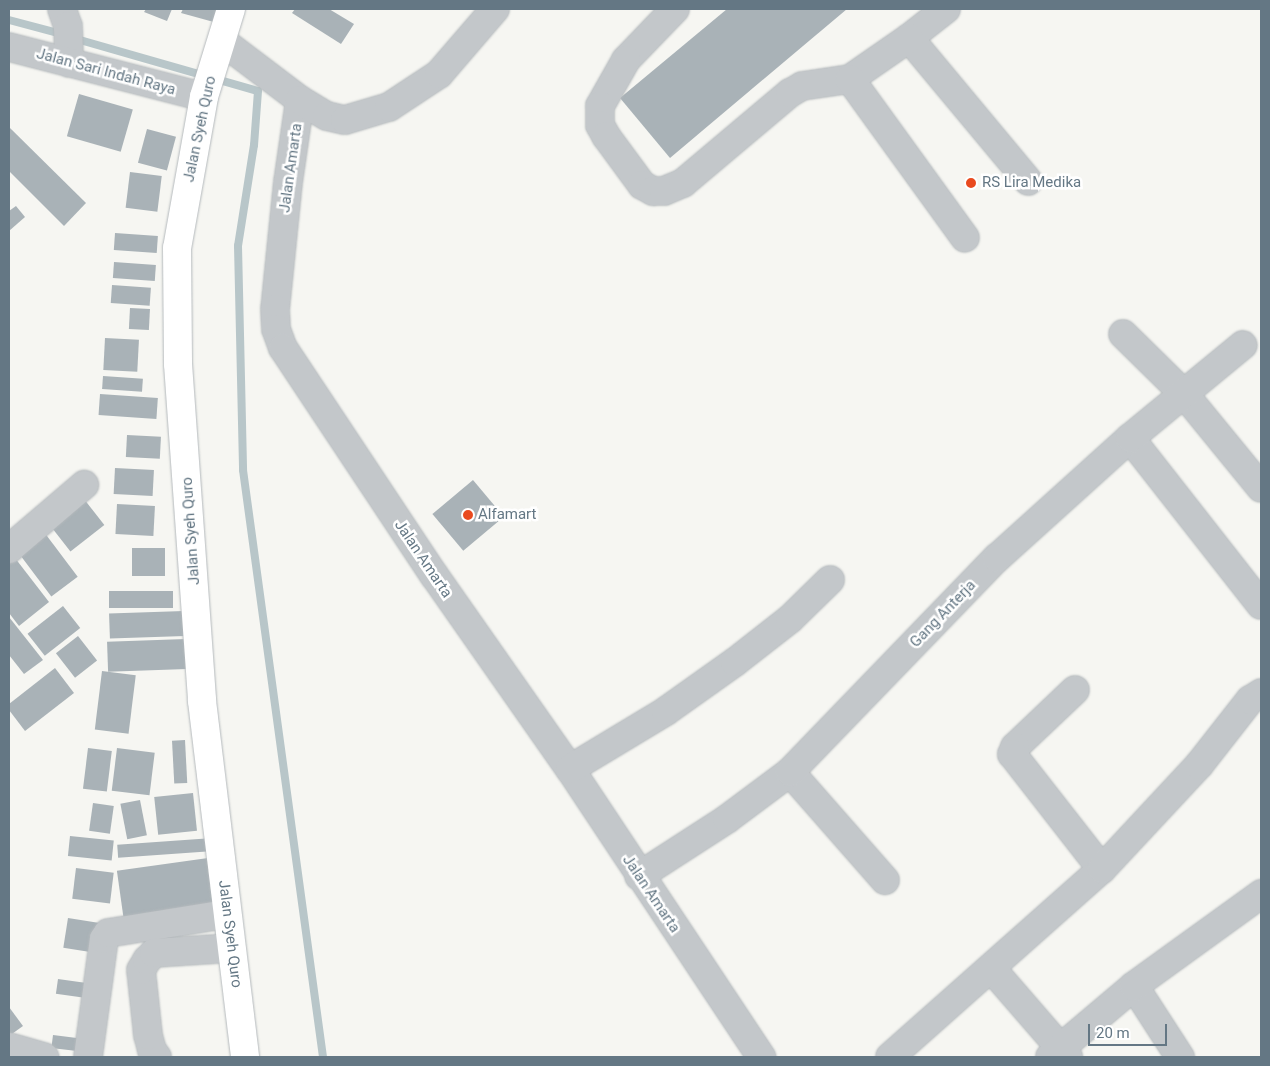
<!DOCTYPE html>
<style>
body{margin:0}
#map{position:relative;width:1270px;height:1066px;overflow:hidden;background:#f6f6f2;font-family:Roboto,sans-serif}
div>[style]{position:absolute}
.stream>*{height:8px;margin:-4px;padding:0 4px;transform-origin:4px;border-radius:4px;background:#b8c6c9}
.building>*{inset:0;background:#a9b2b7;transform-origin:0 0}
.roads{filter:drop-shadow(0 0 1px #b4b9bc) drop-shadow(0 0 1px #b4b9bc)}
.minor>*{height:28px;margin:-14px;padding:0 14px;transform-origin:14px;border-radius:14px;background:#c3c7ca}
.major>*{height:28px;margin:-14px;padding:0 14px;transform-origin:14px;border-radius:14px;background:#fff}
.dots>*{width:14px;height:14px;translate:-50% -50%;box-sizing:border-box;border:2px solid #fff;border-radius:50%}
span{translate:-50% -50%;white-space:nowrap;text-align:center;line-height:1.15;-webkit-text-stroke:5px #fff;paint-order:stroke}
.street-label{font-size:15px;color:#647784}
.poi-label{font-size:15px;color:#647784}
.left{translate:0 -50%;text-align:left}
.frame{position:absolute;inset:0;border:10px solid #647784;pointer-events:none}
.scale{position:absolute;left:1088px;top:1024px;width:79px;height:22px;box-sizing:border-box;border:2px solid #647784;border-top:0;padding-left:6px;font-size:15px;line-height:18px;white-space:nowrap;color:#647784;-webkit-text-stroke:4px #fff;paint-order:stroke}
</style>
<div id="map">
<div class="stream">
<div style="left:9px;top:20px;width:55px;rotate:14.8deg"></div>
<div style="left:73px;top:38px;width:192px;rotate:16deg"></div>
<div style="left:258px;top:91px;width:54px;rotate:94.2deg"></div>
<div style="left:254px;top:145px;width:102px;rotate:99deg"></div>
<div style="left:238px;top:246px;width:224px;rotate:88.7deg"></div>
<div style="left:243px;top:470px;width:592px;rotate:82.24deg"></div>
</div>
<div class="building">
<div style="clip-path:polygon(146px 9px,172px 9px,167px 21px,144px 12px)"></div>
<div style="clip-path:polygon(183px 9px,226px 9px,221px 24px,181px 13px)"></div>
<div style="clip-path:polygon(295px 9px,329px 9px,354px 24px,341px 44px,292px 13px)"></div>
<div style="clip-path:polygon(727px 9px,847px 9px,670px 158px,620px 98px)"></div>
<div style="left:79px;top:94px;width:56px;height:44px;rotate:16deg"></div>
<div style="clip-path:polygon(9px 127px,86px 203px,64px 226px,9px 171px)"></div>
<div style="left:147px;top:129px;width:30px;height:35px;rotate:15deg"></div>
<div style="left:130px;top:172px;width:32px;height:36px;rotate:7deg"></div>
<div style="clip-path:polygon(16px 206px,25px 217px,9px 231px,9px 211px)"></div>
<div style="left:115px;top:233px;width:43px;height:17px;rotate:4deg"></div>
<div style="left:114px;top:262px;width:42px;height:16px;rotate:4deg"></div>
<div style="left:112px;top:285px;width:39px;height:18px;rotate:4deg"></div>
<div style="left:130px;top:308px;width:20px;height:21px;rotate:3deg"></div>
<div style="left:105px;top:338px;width:34px;height:32px;rotate:3deg"></div>
<div style="left:103px;top:376px;width:40px;height:13px;rotate:4deg"></div>
<div style="left:100px;top:394px;width:58px;height:21px;rotate:4deg"></div>
<div style="left:127px;top:435px;width:34px;height:22px;rotate:3deg"></div>
<div style="left:115px;top:468px;width:39px;height:26px;rotate:3deg"></div>
<div style="left:473px;top:480px;width:48px;height:53px;rotate:50deg"></div>
<div style="left:84px;top:499px;width:33px;height:43px;rotate:52deg"></div>
<div style="left:117px;top:504px;width:38px;height:30px;rotate:3deg"></div>
<div style="left:44px;top:532px;width:56px;height:33px;rotate:53deg"></div>
<div style="left:132px;top:548px;width:33px;height:28px"></div>
<div style="clip-path:polygon(15px 558px,49px 602px,19px 626px,9px 613px,9px 563px)"></div>
<div style="left:173px;top:591px;width:17px;height:64px;rotate:90deg"></div>
<div style="left:63px;top:606px;width:28px;height:45px;rotate:52deg"></div>
<div style="left:184px;top:611px;width:25px;height:75px;rotate:88deg"></div>
<div style="clip-path:polygon(9px 617px,43px 660px,24px 674px,9px 655px)"></div>
<div style="left:78px;top:636px;width:31px;height:28px;rotate:52deg"></div>
<div style="left:186px;top:639px;width:30px;height:79px;rotate:88deg"></div>
<div style="clip-path:polygon(55px 668px,74px 693px,25px 731px,9px 710px,9px 704px)"></div>
<div style="left:102px;top:671px;width:34px;height:59px;rotate:7deg"></div>
<div style="left:185px;top:740px;width:43px;height:13px;rotate:87deg"></div>
<div style="left:88px;top:748px;width:24px;height:41px;rotate:7deg"></div>
<div style="left:117px;top:748px;width:38px;height:43px;rotate:7deg"></div>
<div style="left:193px;top:793px;width:38px;height:39px;rotate:84deg"></div>
<div style="left:140px;top:800px;width:36px;height:20px;rotate:79deg"></div>
<div style="left:93px;top:803px;width:21px;height:28px;rotate:8deg"></div>
<div style="left:70px;top:836px;width:44px;height:20px;rotate:6deg"></div>
<div style="left:213px;top:838px;width:13px;height:96px;rotate:86deg"></div>
<div style="left:208px;top:858px;width:48px;height:92px;rotate:82deg"></div>
<div style="left:76px;top:868px;width:38px;height:31px;rotate:7deg"></div>
<div style="left:68px;top:918px;width:32px;height:30px;rotate:9deg"></div>
<div style="left:58px;top:979px;width:36px;height:15px;rotate:8deg"></div>
<div style="clip-path:polygon(9px 1007px,23px 1026px,9px 1036px)"></div>
<div style="left:53px;top:1035px;width:32px;height:13px;rotate:7deg"></div>
</div>
<div class="roads">
<div class="minor">
<div style="left:62px;top:9px;width:18px;rotate:71deg"></div>
<div style="left:68px;top:26px;width:37px;rotate:88deg"></div>
<div style="left:675px;top:9px;width:71px;rotate:133.9deg"></div>
<div style="left:626px;top:60px;width:53px;rotate:119.5deg"></div>
<div style="left:600px;top:106px;width:19px;rotate:90deg"></div>
<div style="left:600px;top:125px;width:13px;rotate:61deg"></div>
<div style="left:606px;top:136px;width:61px;rotate:53.7deg"></div>
<div style="left:642px;top:185px;width:13px;rotate:29deg"></div>
<div style="left:653px;top:191px;width:11px"></div>
<div style="left:664px;top:191px;width:21px;rotate:-23deg"></div>
<div style="left:683px;top:183px;width:140px;rotate:-40.1deg"></div>
<div style="left:790px;top:93px;width:14px;rotate:-30deg"></div>
<div style="left:802px;top:86px;width:49px;rotate:-8.3deg"></div>
<div style="left:946px;top:9px;width:47px;rotate:141.9deg"></div>
<div style="left:909px;top:38px;width:186px;rotate:50.2deg"></div>
<div style="left:909px;top:38px;width:72px;rotate:145.2deg"></div>
<div style="left:850px;top:79px;width:196px;rotate:54.1deg"></div>
<div style="left:222px;top:41px;width:98px;rotate:37.1deg"></div>
<div style="left:300px;top:100px;width:83px;rotate:98.3deg"></div>
<div style="left:288px;top:182px;width:128px;rotate:95.8deg"></div>
<div style="left:275px;top:309px;width:20px;rotate:87deg"></div>
<div style="left:276px;top:329px;width:20px;rotate:70deg"></div>
<div style="left:283px;top:348px;width:273px;rotate:56.4deg"></div>
<div style="left:434px;top:575px;width:237px;rotate:55deg"></div>
<div style="left:570px;top:769px;width:346px;rotate:56.4deg"></div>
<div style="left:9px;top:47px;width:201px;rotate:14.4deg"></div>
<div style="left:300px;top:100px;width:31px;rotate:31deg"></div>
<div style="left:327px;top:116px;width:18px;rotate:13deg"></div>
<div style="left:345px;top:120px;width:46px;rotate:-16.5deg"></div>
<div style="left:389px;top:107px;width:60px;rotate:-33.4deg"></div>
<div style="left:439px;top:74px;width:86px;rotate:-49.3deg"></div>
<div style="left:1123px;top:334px;width:87px;rotate:44.5deg"></div>
<div style="left:1185px;top:395px;width:120px;rotate:50.7deg"></div>
<div style="left:1130px;top:438px;width:212px;rotate:51.9deg"></div>
<div style="left:9px;top:549px;width:99px;rotate:-40.5deg"></div>
<div style="left:1075px;top:690px;width:83px;rotate:136.5deg"></div>
<div style="left:1015px;top:747px;width:8px;rotate:113deg"></div>
<div style="left:1012px;top:754px;width:146px;rotate:52deg"></div>
<div style="left:570px;top:769px;width:112px;rotate:-31.1deg"></div>
<div style="left:666px;top:711px;width:85px;rotate:-35.4deg"></div>
<div style="left:735px;top:662px;width:70px;rotate:-38deg"></div>
<div style="left:790px;top:619px;width:56px;rotate:-44.3deg"></div>
<div style="left:790px;top:772px;width:144px;rotate:48.7deg"></div>
<div style="left:639px;top:876px;width:105px;rotate:-32.9deg"></div>
<div style="left:727px;top:819px;width:79px;rotate:-36.7deg"></div>
<div style="left:790px;top:772px;width:298px;rotate:-46deg"></div>
<div style="left:997px;top:558px;width:179px;rotate:-42.1deg"></div>
<div style="left:1130px;top:438px;width:146px;rotate:-39.5deg"></div>
<div style="left:991px;top:968px;width:118px;rotate:49.1deg"></div>
<div style="left:1134px;top:986px;width:85px;rotate:57.1deg"></div>
<div style="left:9px;top:1047px;width:37px;rotate:16deg"></div>
<div style="left:88px;top:1057px;width:119px;rotate:-82.3deg"></div>
<div style="left:104px;top:939px;width:7px;rotate:-56deg"></div>
<div style="left:108px;top:933px;width:121px;rotate:-9.1deg"></div>
<div style="left:157px;top:1057px;width:9px;rotate:-126deg"></div>
<div style="left:152px;top:1050px;width:16px;rotate:-105deg"></div>
<div style="left:148px;top:1035px;width:65px;rotate:-96.1deg"></div>
<div style="left:141px;top:970px;width:12px;rotate:-59deg"></div>
<div style="left:147px;top:960px;width:10px;rotate:-45deg"></div>
<div style="left:154px;top:953px;width:77px;rotate:-3.7deg"></div>
<div style="left:890px;top:1057px;width:283px;rotate:-41.6deg"></div>
<div style="left:1102px;top:869px;width:142px;rotate:-47deg"></div>
<div style="left:1199px;top:765px;width:83px;rotate:-51.9deg"></div>
<div style="left:1250px;top:700px;width:13px;rotate:-32deg"></div>
<div style="left:1050px;top:1057px;width:110px;rotate:-40.2deg"></div>
<div style="left:1134px;top:986px;width:157px;rotate:-35.9deg"></div>
</div>
<div class="major">
<div style="left:231px;top:9px;width:92px;rotate:107.1deg"></div>
<div style="left:204px;top:97px;width:153px;rotate:100.1deg"></div>
<div style="left:177px;top:248px;width:116px;rotate:89.5deg"></div>
<div style="left:178px;top:364px;width:338px;rotate:85.9deg"></div>
<div style="left:202px;top:701px;width:359px;rotate:83.1deg"></div>
</div>
</div>
<div class="dots">
<div style="left:971px;top:183px;background:#e94a1f"></div>
<div style="left:468px;top:515px;background:#e94a1f"></div>
</div>
<div class="street-label">
<span style="left:106px;top:72px;rotate:15deg">Jalan Sari Indah Raya</span>
<span style="left:200px;top:129px;rotate:-78deg">Jalan Syeh Quro</span>
<span style="left:291px;top:168px;rotate:-82deg">Jalan Amarta</span>
<span style="left:191px;top:531px;rotate:-94deg">Jalan Syeh Quro</span>
<span style="left:423px;top:559px;rotate:56deg">Jalan Amarta</span>
<span style="left:943px;top:614px;rotate:-46deg">Gang Anterja</span>
<span style="left:651px;top:894px;rotate:56deg">Jalan Amarta</span>
<span style="left:230px;top:934px;rotate:83deg">Jalan Syeh Quro</span>
</div>
<div class="poi-label">
<span class="left" style="left:982px;top:183px">RS Lira Medika</span>
<span class="left" style="left:478px;top:515px">Alfamart</span>
</div>
<div class="frame"></div>
<div class="scale">20 m</div>
</div>
